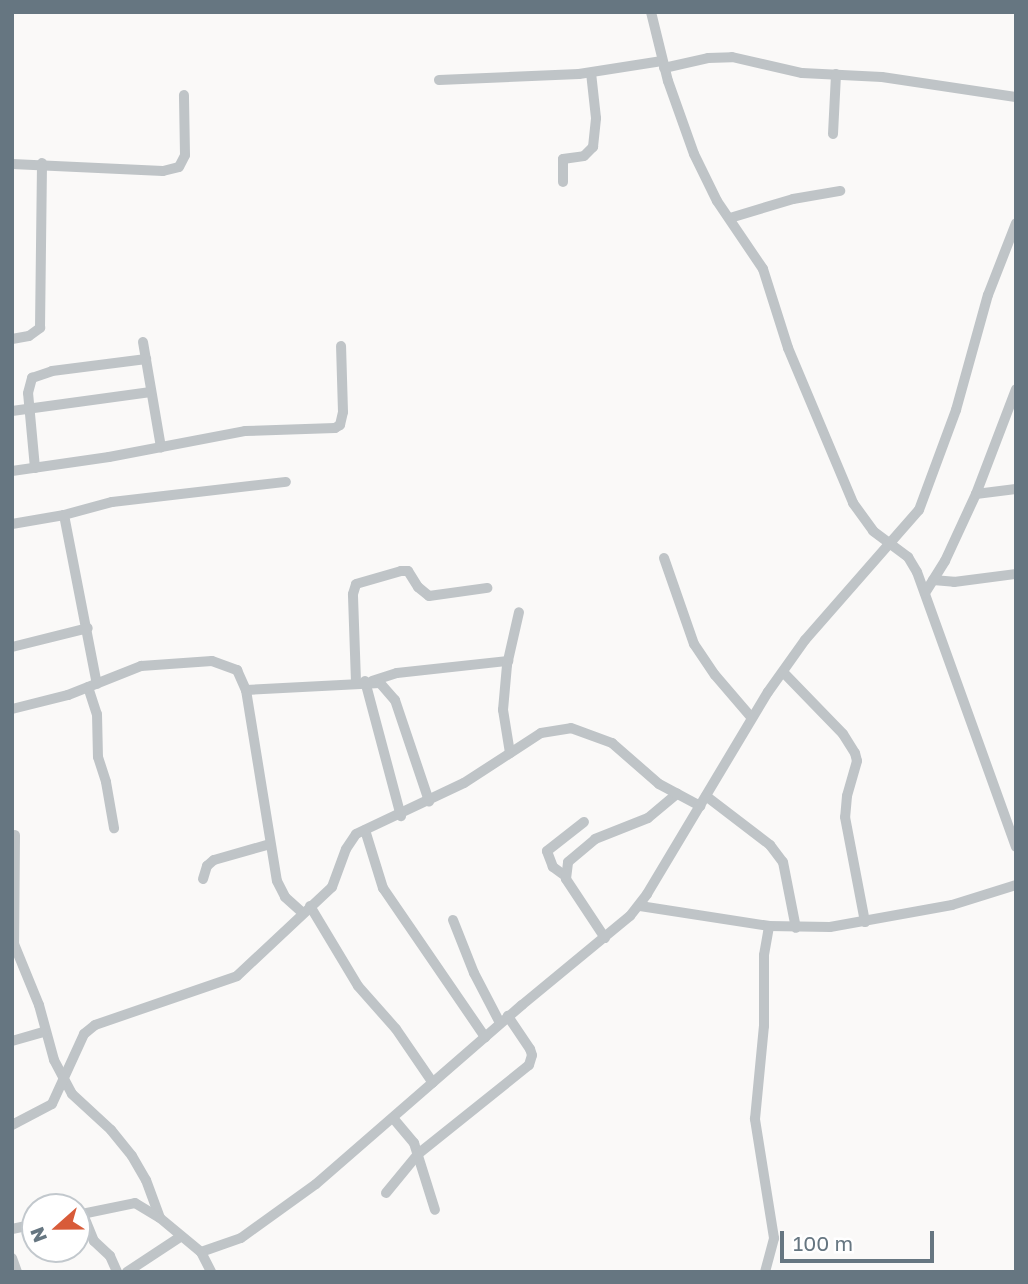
<!DOCTYPE html>
<style>
body{margin:0}
#map{position:relative;width:1028px;height:1284px;overflow:hidden;background:#faf9f8;font-family:"Golos Text",sans-serif}
div>[style]{position:absolute}
.minor>*{height:10px;margin:-5px;padding:0 5px;transform-origin:5px;border-radius:5px;background:#bfc4c7}
span{translate:-50% -50%;white-space:nowrap;text-align:center;line-height:1.15;-webkit-text-stroke:7px #fff;paint-order:stroke}
.frame{position:absolute;inset:0;border:14px solid #667681;pointer-events:none}
.north{position:absolute;left:21px;top:1193px;width:70px;height:70px;box-sizing:border-box;background:#fff;border:2px solid #c2c8cd;border-radius:50%;rotate:249deg;font-size:19px;font-weight:700;line-height:28px;text-align:center;color:#667681}
.north::after{content:'';display:block;margin:auto;width:24px;height:32px;background:#d85b39;clip-path:polygon(50% 0,100% 100%,50% 72%,0 100%)}
.scale{position:absolute;left:780px;top:1231px;width:154px;height:32px;box-sizing:border-box;border:4px solid #667681;border-top:0;padding-left:9px;font-size:21px;line-height:24px;white-space:nowrap;color:#667681;-webkit-text-stroke:5px #fff;paint-order:stroke}
</style>
<div id="map">
<div class="minor">
<div style="left:651px;top:12px;width:71px;rotate:76.2deg"></div>
<div style="left:668px;top:81px;width:77px;rotate:70.4deg"></div>
<div style="left:694px;top:154px;width:52px;rotate:63.9deg"></div>
<div style="left:717px;top:201px;width:82px;rotate:55.9deg"></div>
<div style="left:763px;top:269px;width:83px;rotate:72.4deg"></div>
<div style="left:788px;top:348px;width:168px;rotate:67.2deg"></div>
<div style="left:853px;top:503px;width:34px;rotate:54deg"></div>
<div style="left:873px;top:531px;width:44px;rotate:36.6deg"></div>
<div style="left:908px;top:557px;width:17px;rotate:59deg"></div>
<div style="left:917px;top:572px;width:292px;rotate:70.2deg"></div>
<div style="left:664px;top:68px;width:45px;rotate:-12.8deg"></div>
<div style="left:708px;top:58px;width:24px;rotate:-2deg"></div>
<div style="left:732px;top:57px;width:72px;rotate:12.9deg"></div>
<div style="left:802px;top:73px;width:80px;rotate:2.9deg"></div>
<div style="left:882px;top:77px;width:135px;rotate:8.5deg"></div>
<div style="left:439px;top:80px;width:140px;rotate:-2.5deg"></div>
<div style="left:579px;top:74px;width:84px;rotate:-8.9deg"></div>
<div style="left:833px;top:134px;width:60px;rotate:-87.1deg"></div>
<div style="left:12px;top:164px;width:151px;rotate:2.7deg"></div>
<div style="left:163px;top:171px;width:16px;rotate:-14deg"></div>
<div style="left:179px;top:167px;width:13px;rotate:-63deg"></div>
<div style="left:185px;top:155px;width:60px;rotate:-91deg"></div>
<div style="left:563px;top:182px;width:23px;rotate:-90deg"></div>
<div style="left:563px;top:159px;width:21px;rotate:-8deg"></div>
<div style="left:584px;top:156px;width:13px;rotate:-45deg"></div>
<div style="left:593px;top:147px;width:29px;rotate:-84deg"></div>
<div style="left:596px;top:118px;width:45px;rotate:-96.3deg"></div>
<div style="left:730px;top:218px;width:66px;rotate:-16.8deg"></div>
<div style="left:793px;top:199px;width:48px;rotate:-9.7deg"></div>
<div style="left:12px;top:339px;width:17px;rotate:-10deg"></div>
<div style="left:29px;top:336px;width:14px;rotate:-36deg"></div>
<div style="left:40px;top:328px;width:165px;rotate:-89.3deg"></div>
<div style="left:143px;top:342px;width:107px;rotate:80.3deg"></div>
<div style="left:12px;top:411px;width:140px;rotate:-7.8deg"></div>
<div style="left:35px;top:468px;width:75px;rotate:-95.3deg"></div>
<div style="left:28px;top:393px;width:16px;rotate:-75deg"></div>
<div style="left:32px;top:378px;width:21px;rotate:-19deg"></div>
<div style="left:52px;top:371px;width:95px;rotate:-7.3deg"></div>
<div style="left:12px;top:471px;width:98px;rotate:-8.2deg"></div>
<div style="left:109px;top:457px;width:138px;rotate:-10.8deg"></div>
<div style="left:245px;top:431px;width:90px;rotate:-1.9deg"></div>
<div style="left:335px;top:428px;width:6px;rotate:-31deg"></div>
<div style="left:340px;top:425px;width:13px;rotate:-77deg"></div>
<div style="left:343px;top:412px;width:66px;rotate:-91.7deg"></div>
<div style="left:976px;top:494px;width:40px;rotate:-7.1deg"></div>
<div style="left:64px;top:515px;width:172px;rotate:79deg"></div>
<div style="left:12px;top:524px;width:53px;rotate:-9.8deg"></div>
<div style="left:64px;top:515px;width:50px;rotate:-15.2deg"></div>
<div style="left:112px;top:502px;width:175px;rotate:-6.6deg"></div>
<div style="left:664px;top:558px;width:91px;rotate:70.8deg"></div>
<div style="left:694px;top:644px;width:37px;rotate:56deg"></div>
<div style="left:715px;top:675px;width:55px;rotate:49.4deg"></div>
<div style="left:933px;top:580px;width:21px;rotate:5deg"></div>
<div style="left:954px;top:582px;width:63px;rotate:-7.4deg"></div>
<div style="left:925px;top:593px;width:38px;rotate:-58deg"></div>
<div style="left:945px;top:561px;width:74px;rotate:-65.2deg"></div>
<div style="left:976px;top:494px;width:112px;rotate:-69.1deg"></div>
<div style="left:12px;top:647px;width:78px;rotate:-14deg"></div>
<div style="left:783px;top:672px;width:86px;rotate:45.9deg"></div>
<div style="left:843px;top:734px;width:22px;rotate:58deg"></div>
<div style="left:855px;top:753px;width:8px;rotate:76deg"></div>
<div style="left:857px;top:761px;width:36px;rotate:106deg"></div>
<div style="left:847px;top:796px;width:21px;rotate:95deg"></div>
<div style="left:845px;top:817px;width:107px;rotate:79.2deg"></div>
<div style="left:365px;top:681px;width:140px;rotate:75.1deg"></div>
<div style="left:372px;top:681px;width:26px;rotate:-18deg"></div>
<div style="left:397px;top:673px;width:112px;rotate:-6.2deg"></div>
<div style="left:356px;top:682px;width:88px;rotate:-92deg"></div>
<div style="left:353px;top:594px;width:10px;rotate:-73deg"></div>
<div style="left:356px;top:584px;width:47px;rotate:-16.1deg"></div>
<div style="left:401px;top:571px;width:7px"></div>
<div style="left:408px;top:571px;width:19px;rotate:58deg"></div>
<div style="left:418px;top:587px;width:14px;rotate:39deg"></div>
<div style="left:429px;top:596px;width:59px;rotate:-7.9deg"></div>
<div style="left:88px;top:687px;width:28px;rotate:72deg"></div>
<div style="left:97px;top:714px;width:43px;rotate:88.7deg"></div>
<div style="left:98px;top:757px;width:26px;rotate:72deg"></div>
<div style="left:106px;top:782px;width:47px;rotate:80.1deg"></div>
<div style="left:246px;top:690px;width:134px;rotate:-3deg"></div>
<div style="left:380px;top:683px;width:23px;rotate:49deg"></div>
<div style="left:395px;top:700px;width:107px;rotate:71.4deg"></div>
<div style="left:12px;top:709px;width:58px;rotate:-14deg"></div>
<div style="left:68px;top:695px;width:79px;rotate:-21.7deg"></div>
<div style="left:141px;top:666px;width:71px;rotate:-4deg"></div>
<div style="left:212px;top:661px;width:27px;rotate:20deg"></div>
<div style="left:237px;top:670px;width:22px;rotate:66deg"></div>
<div style="left:246px;top:690px;width:193px;rotate:80.8deg"></div>
<div style="left:277px;top:881px;width:18px;rotate:63deg"></div>
<div style="left:285px;top:897px;width:24px;rotate:42deg"></div>
<div style="left:510px;top:753px;width:44px;rotate:-99.2deg"></div>
<div style="left:503px;top:710px;width:45px;rotate:-84.9deg"></div>
<div style="left:507px;top:665px;width:54px;rotate:-77.2deg"></div>
<div style="left:706px;top:796px;width:81px;rotate:37.4deg"></div>
<div style="left:770px;top:845px;width:21px;rotate:53deg"></div>
<div style="left:783px;top:862px;width:67px;rotate:78.9deg"></div>
<div style="left:365px;top:830px;width:61px;rotate:72.8deg"></div>
<div style="left:383px;top:888px;width:181px;rotate:55.6deg"></div>
<div style="left:15px;top:835px;width:109px;rotate:90.5deg"></div>
<div style="left:14px;top:944px;width:66px;rotate:67.7deg"></div>
<div style="left:39px;top:1005px;width:57px;rotate:74.7deg"></div>
<div style="left:54px;top:1060px;width:38px;rotate:62deg"></div>
<div style="left:72px;top:1094px;width:53px;rotate:42.7deg"></div>
<div style="left:111px;top:1130px;width:33px;rotate:51deg"></div>
<div style="left:132px;top:1156px;width:28px;rotate:60deg"></div>
<div style="left:146px;top:1180px;width:40px;rotate:69.8deg"></div>
<div style="left:564px;top:875px;width:14px;rotate:-144deg"></div>
<div style="left:553px;top:867px;width:17px;rotate:-111deg"></div>
<div style="left:547px;top:851px;width:47px;rotate:-38.1deg"></div>
<div style="left:203px;top:879px;width:14px;rotate:-73deg"></div>
<div style="left:207px;top:866px;width:9px;rotate:-41deg"></div>
<div style="left:214px;top:860px;width:58px;rotate:-15.9deg"></div>
<div style="left:310px;top:906px;width:93px;rotate:59deg"></div>
<div style="left:358px;top:986px;width:57px;rotate:48.5deg"></div>
<div style="left:396px;top:1029px;width:65px;rotate:55.6deg"></div>
<div style="left:640px;top:906px;width:131px;rotate:8.8deg"></div>
<div style="left:769px;top:926px;width:61px;rotate:0.9deg"></div>
<div style="left:830px;top:927px;width:124px;rotate:-10.2deg"></div>
<div style="left:952px;top:905px;width:67px;rotate:-17.4deg"></div>
<div style="left:453px;top:920px;width:57px;rotate:68.4deg"></div>
<div style="left:474px;top:973px;width:56px;rotate:62.5deg"></div>
<div style="left:605px;top:938px;width:71px;rotate:-123.5deg"></div>
<div style="left:566px;top:879px;width:17px;rotate:-83deg"></div>
<div style="left:568px;top:862px;width:35px;rotate:-40deg"></div>
<div style="left:595px;top:839px;width:57px;rotate:-21.6deg"></div>
<div style="left:648px;top:818px;width:38px;rotate:-40deg"></div>
<div style="left:12px;top:1041px;width:33px;rotate:-16deg"></div>
<div style="left:393px;top:1118px;width:33px;rotate:50deg"></div>
<div style="left:414px;top:1143px;width:70px;rotate:72.6deg"></div>
<div style="left:12px;top:1125px;width:45px;rotate:-27.7deg"></div>
<div style="left:52px;top:1104px;width:77px;rotate:-65.4deg"></div>
<div style="left:84px;top:1034px;width:14px;rotate:-39deg"></div>
<div style="left:95px;top:1025px;width:150px;rotate:-19deg"></div>
<div style="left:237px;top:976px;width:130px;rotate:-43.1deg"></div>
<div style="left:332px;top:887px;width:40px;rotate:-69.8deg"></div>
<div style="left:346px;top:849px;width:18px;rotate:-56deg"></div>
<div style="left:356px;top:834px;width:119px;rotate:-25.3deg"></div>
<div style="left:464px;top:783px;width:92px;rotate:-33deg"></div>
<div style="left:541px;top:733px;width:30px;rotate:-9deg"></div>
<div style="left:571px;top:728px;width:44px;rotate:20.1deg"></div>
<div style="left:612px;top:743px;width:62px;rotate:41.1deg"></div>
<div style="left:659px;top:784px;width:47px;rotate:28.2deg"></div>
<div style="left:386px;top:1193px;width:50px;rotate:-50.6deg"></div>
<div style="left:418px;top:1154px;width:142px;rotate:-38.7deg"></div>
<div style="left:529px;top:1065px;width:10px;rotate:-73deg"></div>
<div style="left:532px;top:1055px;width:6px;rotate:-108deg"></div>
<div style="left:530px;top:1049px;width:40px;rotate:-124deg"></div>
<div style="left:83px;top:1214px;width:29px;rotate:68deg"></div>
<div style="left:94px;top:1241px;width:22px;rotate:43deg"></div>
<div style="left:110px;top:1256px;width:17px;rotate:66deg"></div>
<div style="left:77px;top:1215px;width:59px;rotate:-11.7deg"></div>
<div style="left:135px;top:1203px;width:29px;rotate:31deg"></div>
<div style="left:160px;top:1218px;width:53px;rotate:39.7deg"></div>
<div style="left:201px;top:1252px;width:42px;rotate:-19.3deg"></div>
<div style="left:241px;top:1238px;width:92px;rotate:-35.8deg"></div>
<div style="left:316px;top:1184px;width:273px;rotate:-41deg"></div>
<div style="left:522px;top:1005px;width:140px;rotate:-39.5deg"></div>
<div style="left:630px;top:916px;width:28px;rotate:-52deg"></div>
<div style="left:647px;top:894px;width:235px;rotate:-59.1deg"></div>
<div style="left:768px;top:692px;width:64px;rotate:-54.6deg"></div>
<div style="left:805px;top:640px;width:173px;rotate:-48.8deg"></div>
<div style="left:919px;top:510px;width:107px;rotate:-69.7deg"></div>
<div style="left:956px;top:410px;width:119px;rotate:-74.5deg"></div>
<div style="left:988px;top:295px;width:77px;rotate:-68.7deg"></div>
<div style="left:12px;top:1229px;width:24px;rotate:-12deg"></div>
<div style="left:201px;top:1252px;width:22px;rotate:63deg"></div>
<div style="left:12px;top:1258px;width:15px;rotate:70deg"></div>
<div style="left:127px;top:1272px;width:64px;rotate:-33.4deg"></div>
<div style="left:765px;top:1272px;width:35px;rotate:-75deg"></div>
<div style="left:774px;top:1238px;width:121px;rotate:-99.1deg"></div>
<div style="left:755px;top:1119px;width:93px;rotate:-84.5deg"></div>
<div style="left:764px;top:1026px;width:71px;rotate:-90deg"></div>
<div style="left:764px;top:955px;width:29px;rotate:-80deg"></div>
</div>
<div class="frame"></div>
<div class="north">N</div>
<div class="scale">100 m</div>
</div>
